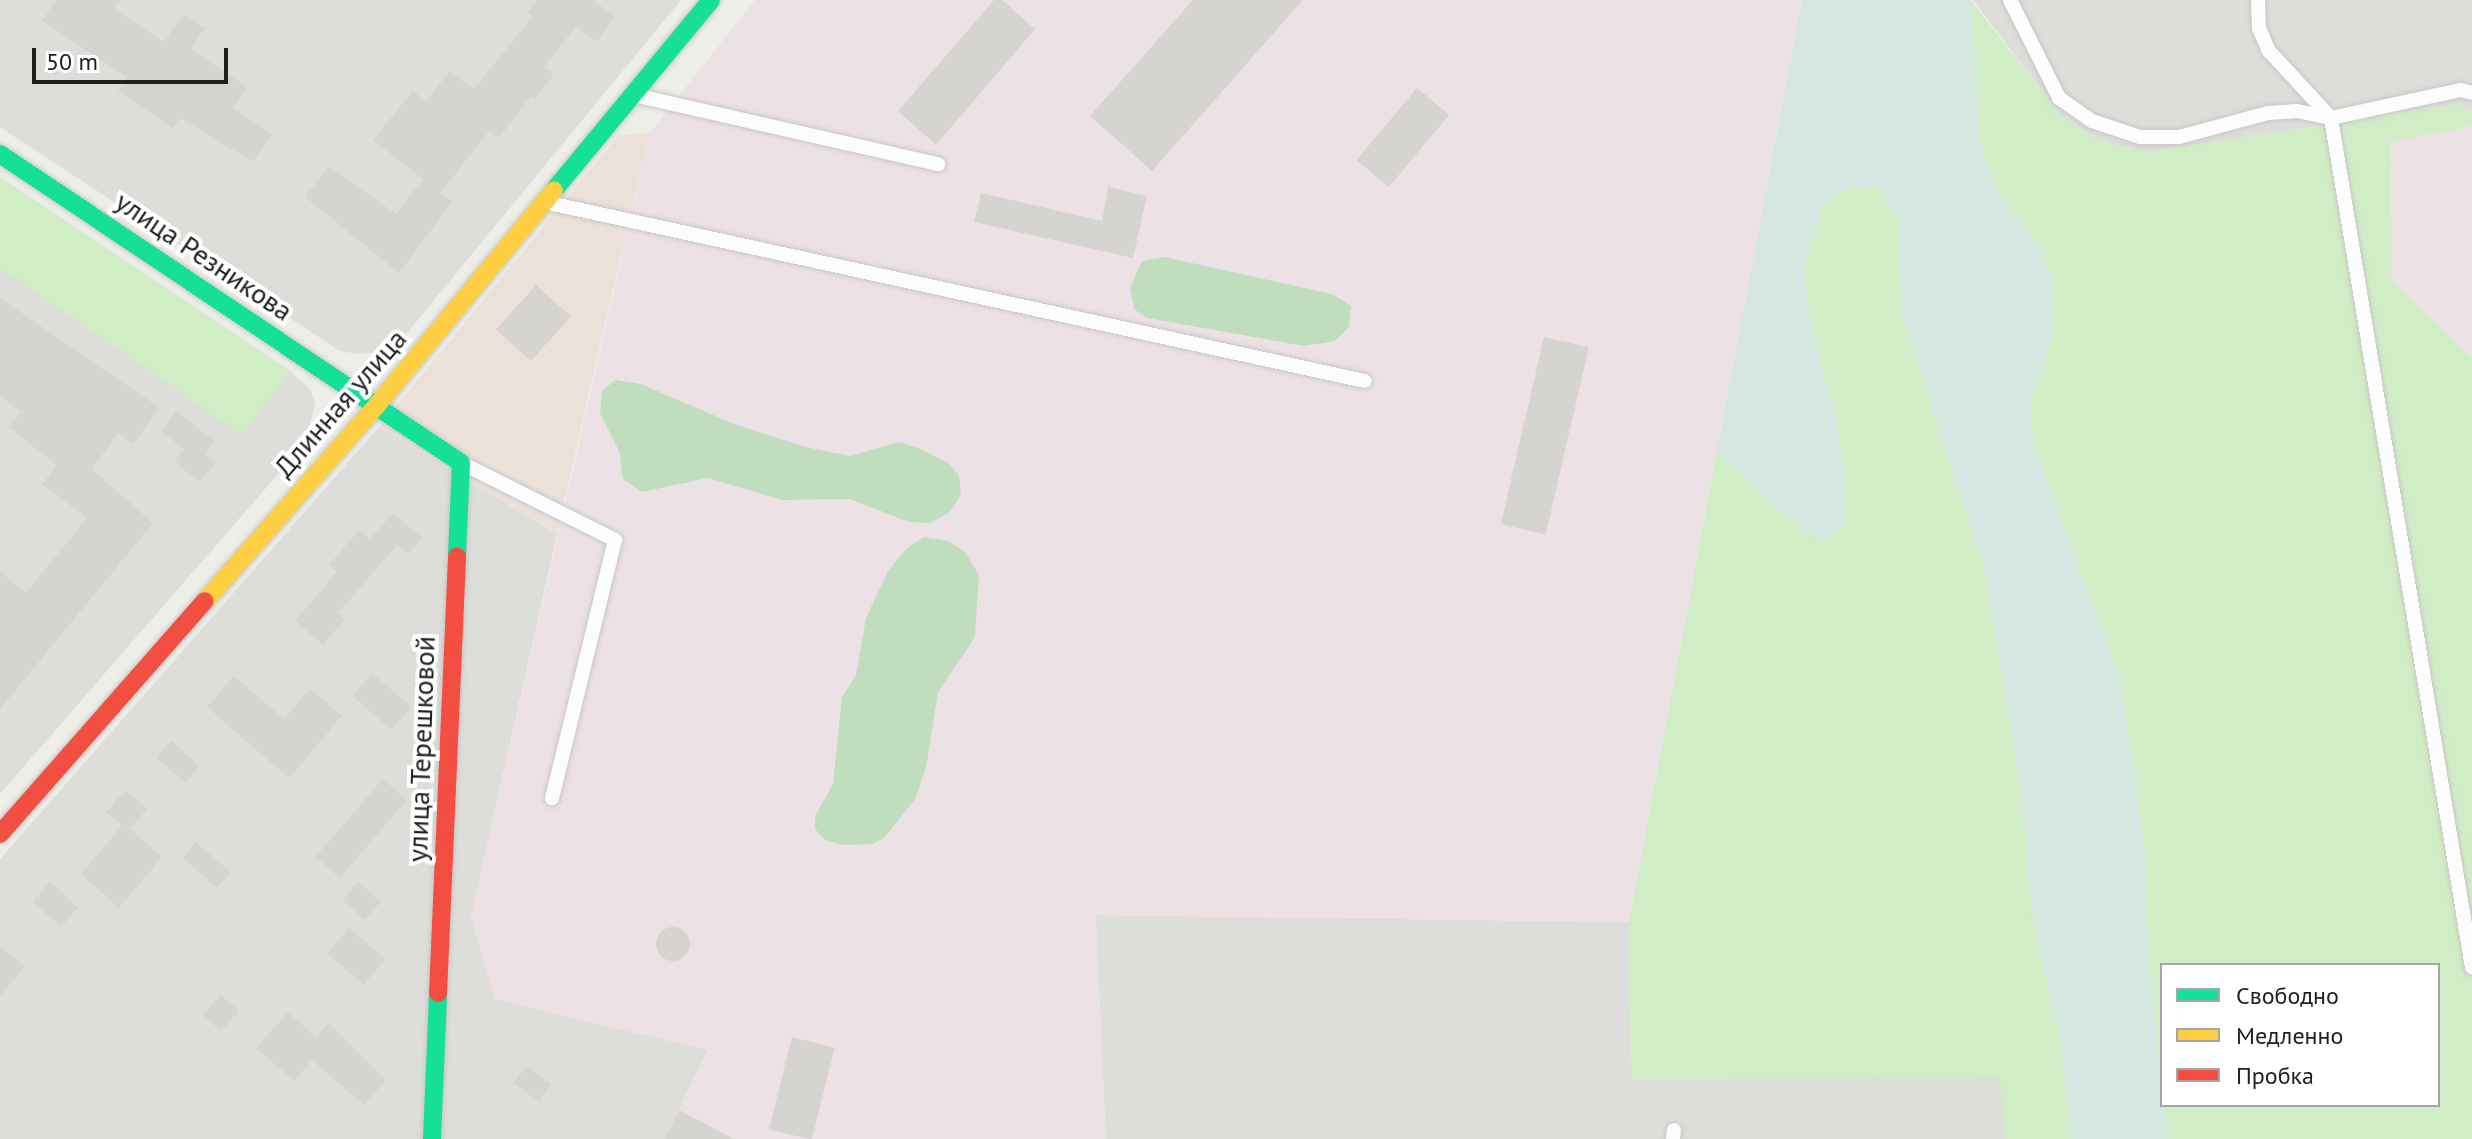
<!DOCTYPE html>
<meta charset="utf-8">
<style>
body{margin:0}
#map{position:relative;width:2472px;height:1139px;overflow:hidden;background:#eeeee9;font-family:"PT Sans",sans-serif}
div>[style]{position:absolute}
.residential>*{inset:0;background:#ddddda}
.commercial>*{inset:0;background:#ece1d9}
.industrial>*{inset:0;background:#ece1e5}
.grass>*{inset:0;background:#d0edc6}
.forest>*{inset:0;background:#c0debd}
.wetland>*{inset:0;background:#d6e6e1}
.building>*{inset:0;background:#d5d4d0;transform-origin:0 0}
.round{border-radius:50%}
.roads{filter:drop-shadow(0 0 2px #c7c7c5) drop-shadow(0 0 2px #c7c7c5)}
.lane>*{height:14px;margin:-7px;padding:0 7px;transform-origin:7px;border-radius:7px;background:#fcfcfc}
.fast>*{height:18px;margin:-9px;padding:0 9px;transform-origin:9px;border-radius:9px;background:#16e098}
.slow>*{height:18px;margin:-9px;padding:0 9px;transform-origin:9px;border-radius:9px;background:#ffcf43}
.jam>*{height:18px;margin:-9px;padding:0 9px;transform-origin:9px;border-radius:9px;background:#f24e42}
span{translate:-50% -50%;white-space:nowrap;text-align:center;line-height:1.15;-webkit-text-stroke:8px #fff;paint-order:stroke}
.street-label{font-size:28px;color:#202020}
.legend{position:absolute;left:2160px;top:963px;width:280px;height:144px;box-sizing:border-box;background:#fff;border:2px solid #a6a6a6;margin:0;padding:10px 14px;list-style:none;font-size:24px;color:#202020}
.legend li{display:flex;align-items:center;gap:16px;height:40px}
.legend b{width:40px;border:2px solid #a6a6a6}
.scale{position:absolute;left:32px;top:48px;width:196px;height:36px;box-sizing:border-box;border:4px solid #202020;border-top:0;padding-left:10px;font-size:24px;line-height:28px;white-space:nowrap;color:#202020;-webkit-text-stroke:6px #fff;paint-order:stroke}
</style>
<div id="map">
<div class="residential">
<div style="clip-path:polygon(0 0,681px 0,398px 344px,382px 352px,358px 354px,340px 351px,0 127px)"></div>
<div style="clip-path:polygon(1973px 0,2472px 0,2472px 112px,2458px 104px,2149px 152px,2103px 142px,2062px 118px)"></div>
<div style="clip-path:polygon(0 177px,290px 371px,310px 389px,315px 404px,305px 443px,0 794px)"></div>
<div style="clip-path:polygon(379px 427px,557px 534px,471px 917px,495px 999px,708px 1050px,664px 1139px,0 1139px,0 859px)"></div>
<div style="clip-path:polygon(1095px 915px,1629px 922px,1631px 1080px,2000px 1077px,2006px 1139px,1106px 1139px)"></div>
</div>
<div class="commercial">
<div style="clip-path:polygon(650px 132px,595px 366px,557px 534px,379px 427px,618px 136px)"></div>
</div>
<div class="industrial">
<div style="clip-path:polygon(755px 0,1802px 0,1629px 922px,1096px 915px,1106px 1139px,664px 1139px,708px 1050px,495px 999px,471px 917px,650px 132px)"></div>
<div style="clip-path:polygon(2472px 126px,2472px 358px,2392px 281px,2391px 142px)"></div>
</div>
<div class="grass">
<div style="clip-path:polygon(1971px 0,2062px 118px,2103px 142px,2149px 152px,2458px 104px,2472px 112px,2472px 126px,2391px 142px,2392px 281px,2472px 358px,2472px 1139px,2168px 1139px,2162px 1105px,2438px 1105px,2438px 965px,2162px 965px,2162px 1104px,2147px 946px,2145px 849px,2120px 680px,2033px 443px,2031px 399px,2053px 332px,2029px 230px,1999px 196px,1979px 140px)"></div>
<div style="clip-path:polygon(0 177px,290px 371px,242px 435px,0 268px)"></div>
<div style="clip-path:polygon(1848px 186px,1881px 188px,1898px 218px,1902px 316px,1985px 570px,2020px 781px,2032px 913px,2060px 1041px,2072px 1139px,2006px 1139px,1999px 1077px,1631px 1080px,1629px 922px,1717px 452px,1804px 532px,1845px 488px,1836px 417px,1812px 334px,1803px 272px,1822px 207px)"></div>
</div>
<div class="forest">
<div style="clip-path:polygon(1165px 257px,1332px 294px,1351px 306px,1349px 327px,1335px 341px,1304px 346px,1147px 318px,1134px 309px,1130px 288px,1142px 261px)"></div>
<div style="clip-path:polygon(615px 380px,641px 384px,734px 424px,806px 447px,850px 456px,899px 442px,921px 449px,949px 463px,959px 476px,961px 495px,949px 513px,930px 523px,909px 522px,850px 499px,782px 500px,708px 478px,642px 492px,623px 479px,619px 451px,600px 413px,602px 391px)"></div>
<div style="clip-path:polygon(924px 537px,948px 541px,965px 552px,979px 575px,975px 637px,938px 692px,926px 768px,915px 799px,884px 838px,872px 844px,843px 845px,825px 840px,815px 829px,815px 816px,833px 784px,842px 697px,856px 675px,866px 618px,888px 571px,907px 548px)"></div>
</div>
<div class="wetland">
<div style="clip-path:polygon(1802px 0,1971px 0,1979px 140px,1999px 196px,2029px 230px,2053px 277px,2053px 332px,2031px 399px,2033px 443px,2120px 680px,2145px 849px,2147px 946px,2168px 1139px,2072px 1139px,2060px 1041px,2032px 914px,2020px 781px,1985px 570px,1902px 316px,1898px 218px,1881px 188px,1848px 186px,1822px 207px,1803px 272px,1812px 334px,1836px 417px,1845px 488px,1843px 528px,1825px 540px,1804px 532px,1717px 452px)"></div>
</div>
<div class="building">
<div style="clip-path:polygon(56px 0,120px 0,114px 9px,164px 42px,183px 14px,205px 28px,191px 49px,247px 87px,233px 108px,272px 134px,253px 162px,180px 118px,173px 128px,118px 91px,127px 77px,42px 21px)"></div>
<div style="clip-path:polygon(537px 0,593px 0,615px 17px,596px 42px,576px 26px,544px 67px,554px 75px,535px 99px,531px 96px,499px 138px,489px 131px,440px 193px,452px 202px,399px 273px,305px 197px,329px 166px,396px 214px,423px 179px,373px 140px,413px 91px,426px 101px,450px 71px,474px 89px,533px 16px,528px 12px)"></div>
<div style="clip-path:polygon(994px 0,1002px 0,1035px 29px,936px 145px,898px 111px)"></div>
<div style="clip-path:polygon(1193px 0,1303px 0,1152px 171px,1090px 116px)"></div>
<div style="left:1417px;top:88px;width:42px;height:94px;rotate:40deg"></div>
<div style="clip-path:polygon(1108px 187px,1147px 196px,1133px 258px,974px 222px,981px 193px,1102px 221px)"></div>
<div style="left:536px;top:285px;width:47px;height:60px;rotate:42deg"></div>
<div style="clip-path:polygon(0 298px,160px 408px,133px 444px,118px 433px,92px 469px,153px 523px,0 709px,0 571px,26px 593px,87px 518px,42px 484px,57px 465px,8px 427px,21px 412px,0 396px)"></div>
<div style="left:1544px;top:337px;width:46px;height:192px;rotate:13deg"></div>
<div style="clip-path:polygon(176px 411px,215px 441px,205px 454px,216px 462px,200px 482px,174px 462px,184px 449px,161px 431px)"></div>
<div style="clip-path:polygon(393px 513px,422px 538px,408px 554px,397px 545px,338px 613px,345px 619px,323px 645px,295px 621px,337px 572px,329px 565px,359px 530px,370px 539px)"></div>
<div style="left:372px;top:673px;width:52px;height:30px;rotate:41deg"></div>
<div style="clip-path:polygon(234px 676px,284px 719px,310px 688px,342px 716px,289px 778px,207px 707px)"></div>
<div style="left:171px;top:741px;width:38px;height:22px;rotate:41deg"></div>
<div style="left:383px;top:779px;width:32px;height:103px;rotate:41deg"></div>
<div style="clip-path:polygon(125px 790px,147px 809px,130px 829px,162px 857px,119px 908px,81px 874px,122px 826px,106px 812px)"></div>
<div style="left:196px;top:842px;width:46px;height:21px;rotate:41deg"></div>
<div style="left:50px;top:882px;width:38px;height:26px;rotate:42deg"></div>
<div style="left:358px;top:882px;width:30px;height:24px;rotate:41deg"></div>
<div class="round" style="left:656px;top:927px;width:34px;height:34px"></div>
<div style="left:349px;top:928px;width:48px;height:33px;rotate:41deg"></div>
<div style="clip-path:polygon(0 946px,25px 967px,0 996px)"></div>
<div style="left:221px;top:995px;width:24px;height:27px;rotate:42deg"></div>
<div style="clip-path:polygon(288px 1012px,316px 1037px,329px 1023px,386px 1080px,364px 1105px,312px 1060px,294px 1081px,256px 1048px)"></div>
<div style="left:792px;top:1037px;width:44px;height:95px;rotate:14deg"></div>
<div style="left:526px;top:1066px;width:31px;height:21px;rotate:36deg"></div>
<div style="clip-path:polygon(679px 1110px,734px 1139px,664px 1139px)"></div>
</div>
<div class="roads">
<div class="lane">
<div style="left:2010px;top:0;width:110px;rotate:63.4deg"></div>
<div style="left:2059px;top:98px;width:40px;rotate:34.9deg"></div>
<div style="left:2092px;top:121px;width:51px;rotate:18.4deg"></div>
<div style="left:2140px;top:137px;width:39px"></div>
<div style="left:2179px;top:137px;width:92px;rotate:-15.1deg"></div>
<div style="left:2268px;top:113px;width:29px;rotate:-4deg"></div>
<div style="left:2297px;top:111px;width:35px;rotate:12deg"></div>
<div style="left:2331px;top:118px;width:861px;rotate:80.57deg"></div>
<div style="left:2258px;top:0;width:28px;rotate:88deg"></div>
<div style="left:2259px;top:28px;width:25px;rotate:67deg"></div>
<div style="left:2269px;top:51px;width:91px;rotate:47.2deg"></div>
<div style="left:2331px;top:118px;width:133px;rotate:-12.2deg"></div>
<div style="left:2461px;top:90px;width:11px;rotate:15deg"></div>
<div style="left:638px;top:96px;width:308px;rotate:12.8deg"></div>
<div style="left:549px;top:203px;width:835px;rotate:12.31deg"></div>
<div style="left:465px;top:465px;width:168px;rotate:26.6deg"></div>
<div style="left:615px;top:540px;width:266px;rotate:103.7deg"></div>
<div style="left:1673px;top:1139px;width:9px;rotate:-84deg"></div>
</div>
<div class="fast">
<div style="left:0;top:154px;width:555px;rotate:33.83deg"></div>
<div style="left:461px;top:463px;width:93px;rotate:92.5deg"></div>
<div style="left:554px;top:190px;width:246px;rotate:-50.4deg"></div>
<div style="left:432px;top:1139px;width:146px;rotate:-87.6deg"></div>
</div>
<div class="slow">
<div style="left:205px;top:601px;width:261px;rotate:-48.7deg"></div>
<div style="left:377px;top:405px;width:278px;rotate:-50.5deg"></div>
</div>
<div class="jam">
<div style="left:0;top:834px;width:310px;rotate:-48.7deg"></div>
<div style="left:438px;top:993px;width:437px;rotate:-87.5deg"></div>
</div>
</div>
<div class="street-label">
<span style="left:204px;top:256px;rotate:34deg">улица Резникова</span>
<span style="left:340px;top:403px;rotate:-49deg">Длинная улица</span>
<span style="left:421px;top:749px;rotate:-88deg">улица Терешковой</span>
</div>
<ul class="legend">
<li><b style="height:10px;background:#16e098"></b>Свободно</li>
<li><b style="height:10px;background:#ffcf43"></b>Медленно</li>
<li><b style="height:10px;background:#f24e42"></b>Пробка</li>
</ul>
<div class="scale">50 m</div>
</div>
